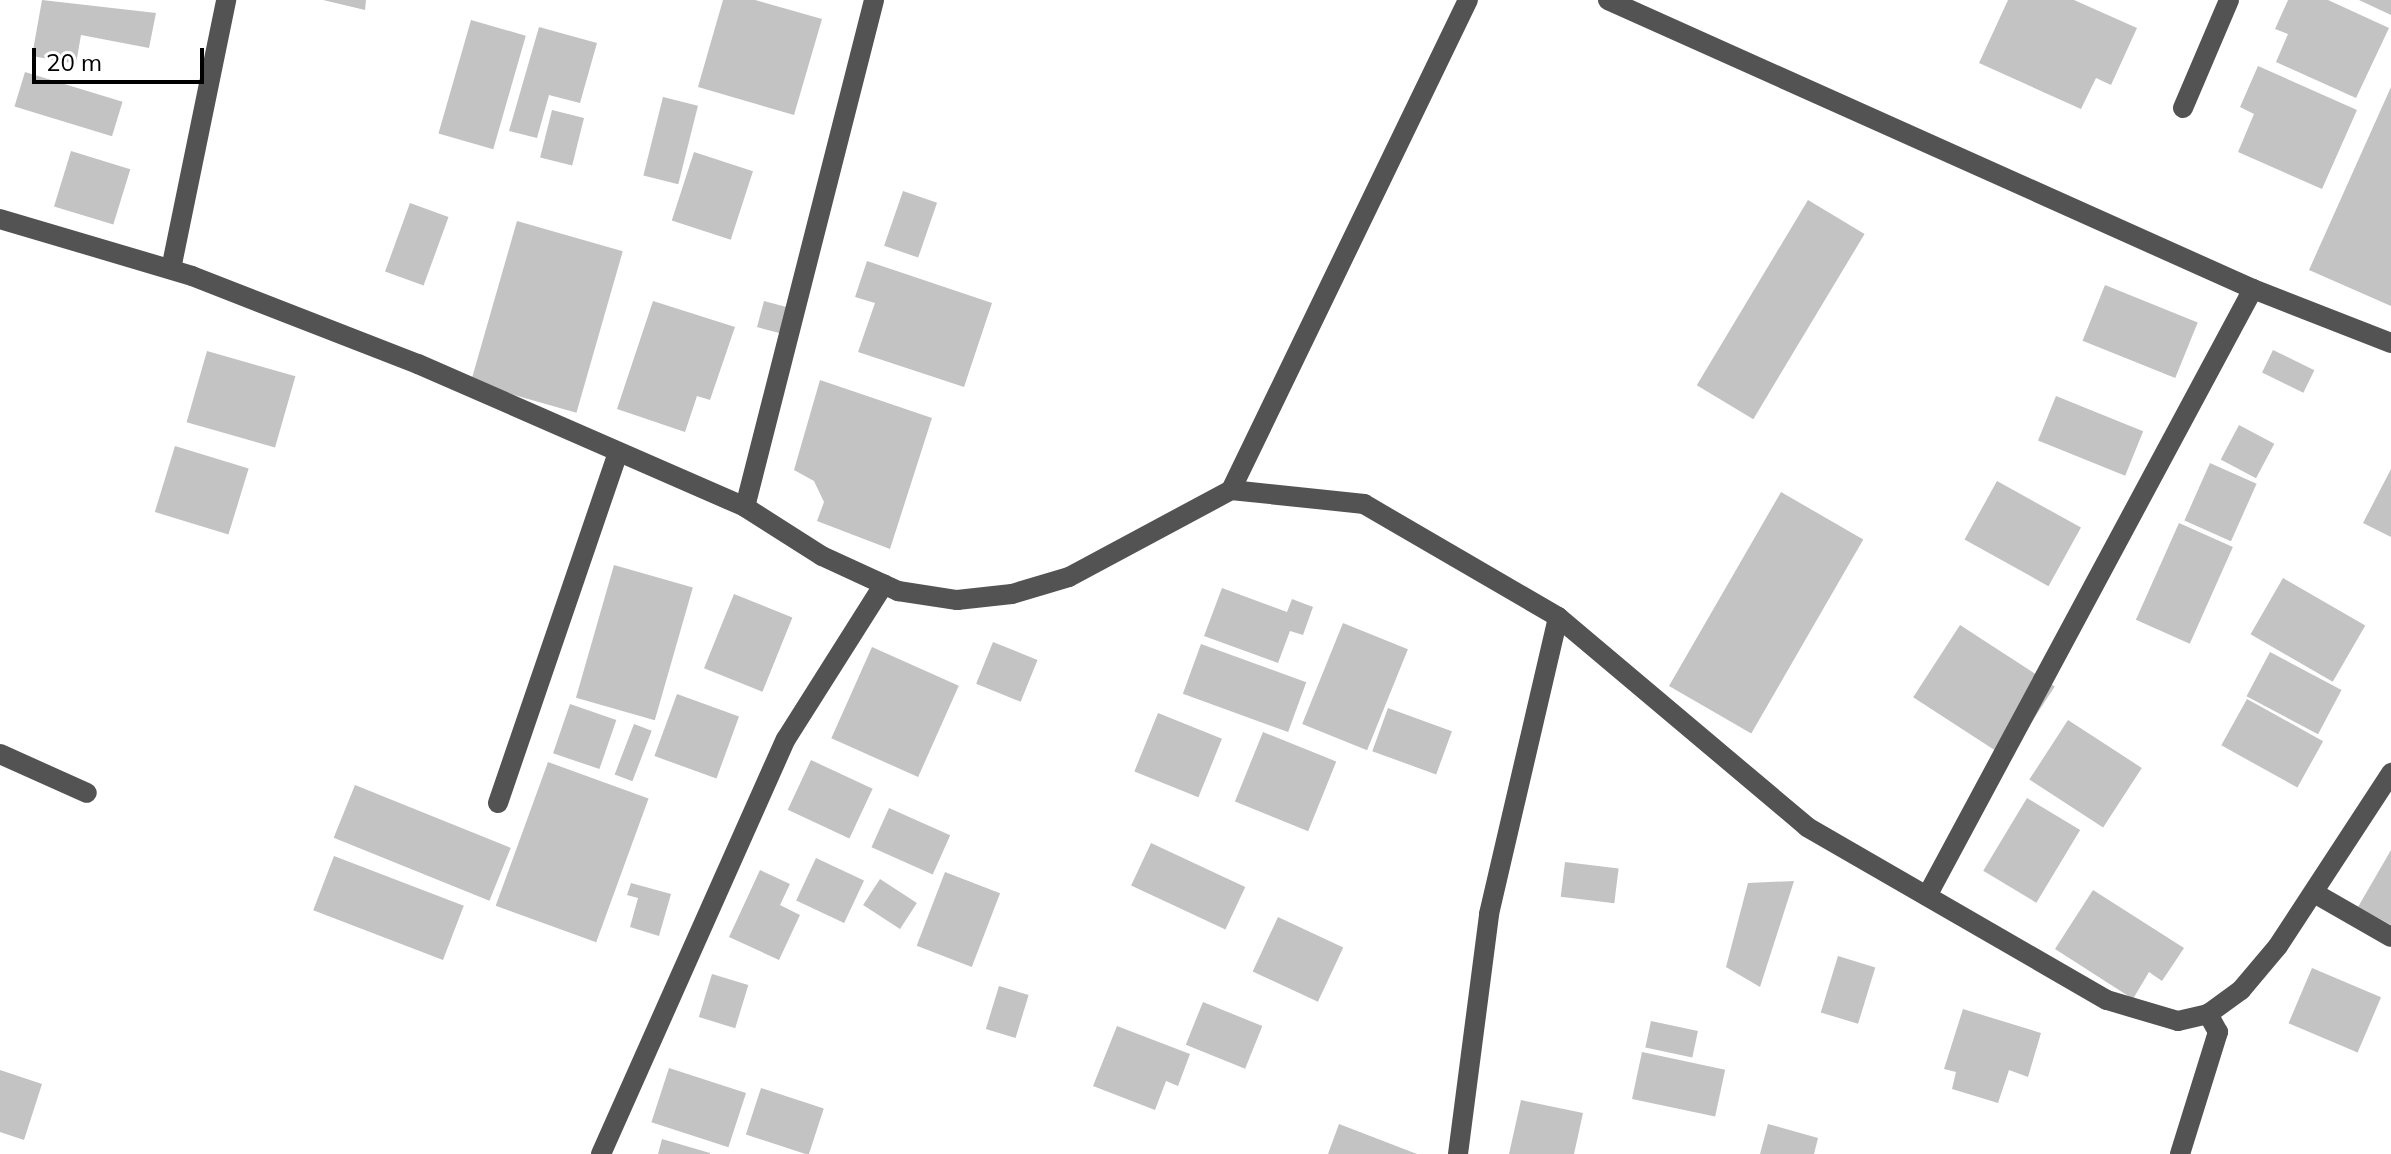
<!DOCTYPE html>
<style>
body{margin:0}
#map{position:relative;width:2391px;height:1154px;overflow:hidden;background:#fff;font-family:Mulish,sans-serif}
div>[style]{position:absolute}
.building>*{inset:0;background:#c3c3c3;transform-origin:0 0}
.minor>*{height:20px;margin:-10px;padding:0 10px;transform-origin:10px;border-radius:10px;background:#535353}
span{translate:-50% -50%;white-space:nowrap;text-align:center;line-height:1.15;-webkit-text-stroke:7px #fff;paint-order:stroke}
.scale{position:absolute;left:32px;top:48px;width:172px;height:36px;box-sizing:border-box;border:4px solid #000;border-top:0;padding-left:10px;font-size:24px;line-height:28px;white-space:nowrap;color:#000;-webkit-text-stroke:6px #fff;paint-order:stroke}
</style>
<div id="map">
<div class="building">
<div style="clip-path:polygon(42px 0,156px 13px,149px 48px,81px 35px,76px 64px,32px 56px)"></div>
<div style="clip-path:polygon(323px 0,366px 0,365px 10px)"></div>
<div style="clip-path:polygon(723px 0,755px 0,822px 19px,794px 115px,698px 87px)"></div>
<div style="clip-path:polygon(2008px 0,2074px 0,2137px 28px,2111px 85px,2096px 78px,2081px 109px,1979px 63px)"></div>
<div style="clip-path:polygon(2288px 0,2328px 0,2389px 28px,2356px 98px,2276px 62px,2288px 34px,2275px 29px)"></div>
<div style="clip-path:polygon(2359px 0,2391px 0,2391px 15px)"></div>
<div style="left:471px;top:20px;width:57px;height:118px;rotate:16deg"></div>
<div style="clip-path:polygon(539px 27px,597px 43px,580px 103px,549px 95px,537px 138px,509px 131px)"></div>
<div style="clip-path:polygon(2258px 66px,2357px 110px,2322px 189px,2238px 152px,2254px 114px,2240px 107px)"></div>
<div style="left:25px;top:72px;width:102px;height:36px;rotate:17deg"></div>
<div style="clip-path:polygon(2391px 87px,2391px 306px,2309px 270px)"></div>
<div style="left:663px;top:97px;width:36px;height:81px;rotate:14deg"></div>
<div style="left:552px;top:110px;width:33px;height:49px;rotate:14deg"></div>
<div style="left:71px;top:151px;width:62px;height:58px;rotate:17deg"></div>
<div style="left:694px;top:152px;width:62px;height:72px;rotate:18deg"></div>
<div style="left:903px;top:191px;width:36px;height:58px;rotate:19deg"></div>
<div style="left:1808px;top:200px;width:66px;height:216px;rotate:31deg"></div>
<div style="left:410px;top:203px;width:41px;height:73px;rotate:20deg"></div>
<div style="left:517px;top:221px;width:110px;height:168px;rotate:16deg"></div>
<div style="clip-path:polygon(867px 261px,992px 303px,964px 387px,858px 352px,875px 303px,855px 297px)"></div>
<div style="left:2105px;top:285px;width:100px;height:60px;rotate:22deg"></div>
<div style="clip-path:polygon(653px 301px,735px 327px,710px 400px,697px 396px,685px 432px,617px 409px)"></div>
<div style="left:764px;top:301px;width:28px;height:27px;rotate:15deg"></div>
<div style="left:2273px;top:350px;width:46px;height:25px;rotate:26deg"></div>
<div style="left:207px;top:351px;width:92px;height:74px;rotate:16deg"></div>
<div style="clip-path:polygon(820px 380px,932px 418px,890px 549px,817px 521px,824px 502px,814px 481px,794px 470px)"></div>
<div style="left:2056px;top:396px;width:94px;height:48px;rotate:22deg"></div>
<div style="left:2239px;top:425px;width:40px;height:39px;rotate:28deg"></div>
<div style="left:175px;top:446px;width:77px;height:69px;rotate:17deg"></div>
<div style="left:2210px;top:463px;width:51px;height:63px;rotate:24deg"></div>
<div style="clip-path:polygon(2391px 469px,2391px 537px,2363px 523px)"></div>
<div style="left:1997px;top:481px;width:96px;height:67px;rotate:29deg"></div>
<div style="left:1781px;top:492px;width:95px;height:224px;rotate:30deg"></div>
<div style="left:2179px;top:523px;width:59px;height:106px;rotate:24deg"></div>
<div style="left:614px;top:565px;width:82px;height:138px;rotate:16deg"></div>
<div style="left:2283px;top:578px;width:95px;height:65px;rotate:30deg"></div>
<div style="clip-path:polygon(1222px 588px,1287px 612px,1292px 599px,1313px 607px,1303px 635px,1290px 631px,1278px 663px,1204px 636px)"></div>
<div style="left:734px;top:594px;width:63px;height:80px;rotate:22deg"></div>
<div style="left:1343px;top:623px;width:70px;height:109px;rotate:22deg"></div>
<div style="left:1960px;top:625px;width:113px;height:86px;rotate:33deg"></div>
<div style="left:993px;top:642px;width:48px;height:45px;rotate:22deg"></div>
<div style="left:1201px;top:644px;width:112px;height:53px;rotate:20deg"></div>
<div style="left:872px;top:647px;width:95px;height:100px;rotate:24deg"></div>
<div style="left:2270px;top:652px;width:81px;height:50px;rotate:28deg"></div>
<div style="left:677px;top:694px;width:66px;height:66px;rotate:20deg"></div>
<div style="left:2247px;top:699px;width:87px;height:53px;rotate:29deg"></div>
<div style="left:570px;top:704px;width:49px;height:52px;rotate:19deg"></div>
<div style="left:1388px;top:708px;width:68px;height:46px;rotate:20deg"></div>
<div style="left:1158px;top:713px;width:69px;height:63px;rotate:22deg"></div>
<div style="left:2068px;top:720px;width:88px;height:71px;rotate:33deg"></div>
<div style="left:634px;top:724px;width:19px;height:54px;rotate:21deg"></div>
<div style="left:1263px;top:732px;width:79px;height:75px;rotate:22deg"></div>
<div style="left:811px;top:760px;width:68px;height:55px;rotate:25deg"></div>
<div style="left:548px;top:762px;width:107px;height:153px;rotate:20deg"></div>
<div style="left:355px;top:785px;width:168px;height:57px;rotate:22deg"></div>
<div style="left:2027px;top:798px;width:62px;height:85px;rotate:31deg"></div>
<div style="left:889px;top:808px;width:67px;height:43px;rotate:24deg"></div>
<div style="left:1151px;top:843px;width:104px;height:47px;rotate:25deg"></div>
<div style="clip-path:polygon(2391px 850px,2391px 925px,2358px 907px)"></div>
<div style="left:334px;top:856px;width:139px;height:58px;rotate:21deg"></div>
<div style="left:816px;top:858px;width:53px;height:47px;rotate:25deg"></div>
<div style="left:1565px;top:862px;width:54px;height:35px;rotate:7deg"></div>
<div style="clip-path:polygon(760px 870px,790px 884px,780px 905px,800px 915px,779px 960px,729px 937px)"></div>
<div style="left:945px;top:872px;width:59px;height:79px;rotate:21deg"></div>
<div style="left:880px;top:879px;width:44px;height:31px;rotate:33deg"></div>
<div style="clip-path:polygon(1794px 881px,1760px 987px,1726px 967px,1748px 883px)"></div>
<div style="clip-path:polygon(631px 883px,671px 894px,659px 936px,630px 927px,638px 898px,627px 895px)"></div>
<div style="clip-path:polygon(2093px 890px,2184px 948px,2162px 981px,2149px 972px,2133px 999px,2055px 949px)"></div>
<div style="left:1278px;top:917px;width:72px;height:60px;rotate:25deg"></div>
<div style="left:1838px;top:956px;width:39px;height:59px;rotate:17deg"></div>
<div style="left:2312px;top:968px;width:75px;height:60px;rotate:23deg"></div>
<div style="left:712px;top:974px;width:38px;height:45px;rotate:17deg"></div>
<div style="left:999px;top:986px;width:31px;height:45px;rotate:17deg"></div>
<div style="left:1203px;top:1002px;width:64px;height:46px;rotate:22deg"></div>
<div style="clip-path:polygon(1963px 1009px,2041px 1033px,2028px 1077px,2009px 1070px,1998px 1103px,1952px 1089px,1956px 1072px,1944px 1069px)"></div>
<div style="left:1651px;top:1021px;width:48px;height:27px;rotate:12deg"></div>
<div style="clip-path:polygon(1117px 1026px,1190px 1054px,1178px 1086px,1166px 1081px,1155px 1110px,1093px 1086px)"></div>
<div style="left:1642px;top:1052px;width:85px;height:48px;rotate:12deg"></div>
<div style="left:669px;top:1068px;width:81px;height:57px;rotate:18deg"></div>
<div style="clip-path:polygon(0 1070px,42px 1084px,24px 1140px,0 1132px)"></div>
<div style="left:761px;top:1088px;width:66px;height:49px;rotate:18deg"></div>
<div style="clip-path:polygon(1521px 1100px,1583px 1113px,1574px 1154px,1509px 1154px)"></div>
<div style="clip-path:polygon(1339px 1124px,1417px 1154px,1328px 1154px)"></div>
<div style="clip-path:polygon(1768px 1124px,1818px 1138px,1814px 1154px,1760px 1154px)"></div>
<div style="clip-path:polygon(662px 1139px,710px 1153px,710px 1154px,658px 1154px)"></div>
</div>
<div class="minor">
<div style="left:1608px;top:0;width:707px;rotate:24.14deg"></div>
<div style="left:2253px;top:289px;width:148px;rotate:21.4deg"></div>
<div style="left:2183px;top:108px;width:117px;rotate:-66.9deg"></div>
<div style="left:0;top:219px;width:200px;rotate:16.5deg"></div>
<div style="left:192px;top:276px;width:243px;rotate:21.3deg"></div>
<div style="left:418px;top:364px;width:357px;rotate:23.6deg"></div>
<div style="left:745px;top:507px;width:91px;rotate:32.5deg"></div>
<div style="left:822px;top:556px;width:84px;rotate:24.7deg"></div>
<div style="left:898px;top:591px;width:60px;rotate:8.7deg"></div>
<div style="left:957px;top:600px;width:55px;rotate:-6.2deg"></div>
<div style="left:1012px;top:594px;width:59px;rotate:-16.6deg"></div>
<div style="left:1069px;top:577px;width:184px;rotate:-28.2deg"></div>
<div style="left:1231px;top:490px;width:134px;rotate:6deg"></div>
<div style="left:1364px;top:504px;width:225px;rotate:30.2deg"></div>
<div style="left:1558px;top:617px;width:326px;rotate:40.1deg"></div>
<div style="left:1807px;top:827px;width:346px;rotate:30deg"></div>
<div style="left:2107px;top:1000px;width:74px;rotate:16.5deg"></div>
<div style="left:2178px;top:1021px;width:31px;rotate:-13deg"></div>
<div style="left:2208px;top:1014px;width:41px;rotate:-36deg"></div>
<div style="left:2241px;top:990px;width:57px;rotate:-49.9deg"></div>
<div style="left:2278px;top:946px;width:207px;rotate:-56.8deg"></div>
<div style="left:171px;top:269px;width:275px;rotate:-78.4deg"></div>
<div style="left:1231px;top:490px;width:544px;rotate:-64.19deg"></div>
<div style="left:745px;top:507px;width:523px;rotate:-75.72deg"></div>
<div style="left:0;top:754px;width:95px;rotate:24.1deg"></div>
<div style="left:498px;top:803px;width:370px;rotate:-71.1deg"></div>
<div style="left:2316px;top:894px;width:86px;rotate:29.8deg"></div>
<div style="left:1927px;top:896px;width:689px;rotate:-61.76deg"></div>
<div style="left:601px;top:1154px;width:454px;rotate:-66deg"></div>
<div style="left:786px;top:739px;width:183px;rotate:-57.7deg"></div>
<div style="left:1458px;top:1154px;width:242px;rotate:-82.6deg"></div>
<div style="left:1489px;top:914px;width:305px;rotate:-76.9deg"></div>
<div style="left:2180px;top:1154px;width:128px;rotate:-72.7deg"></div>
<div style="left:2218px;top:1032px;width:21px;rotate:-119deg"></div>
</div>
<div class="scale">20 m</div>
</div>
